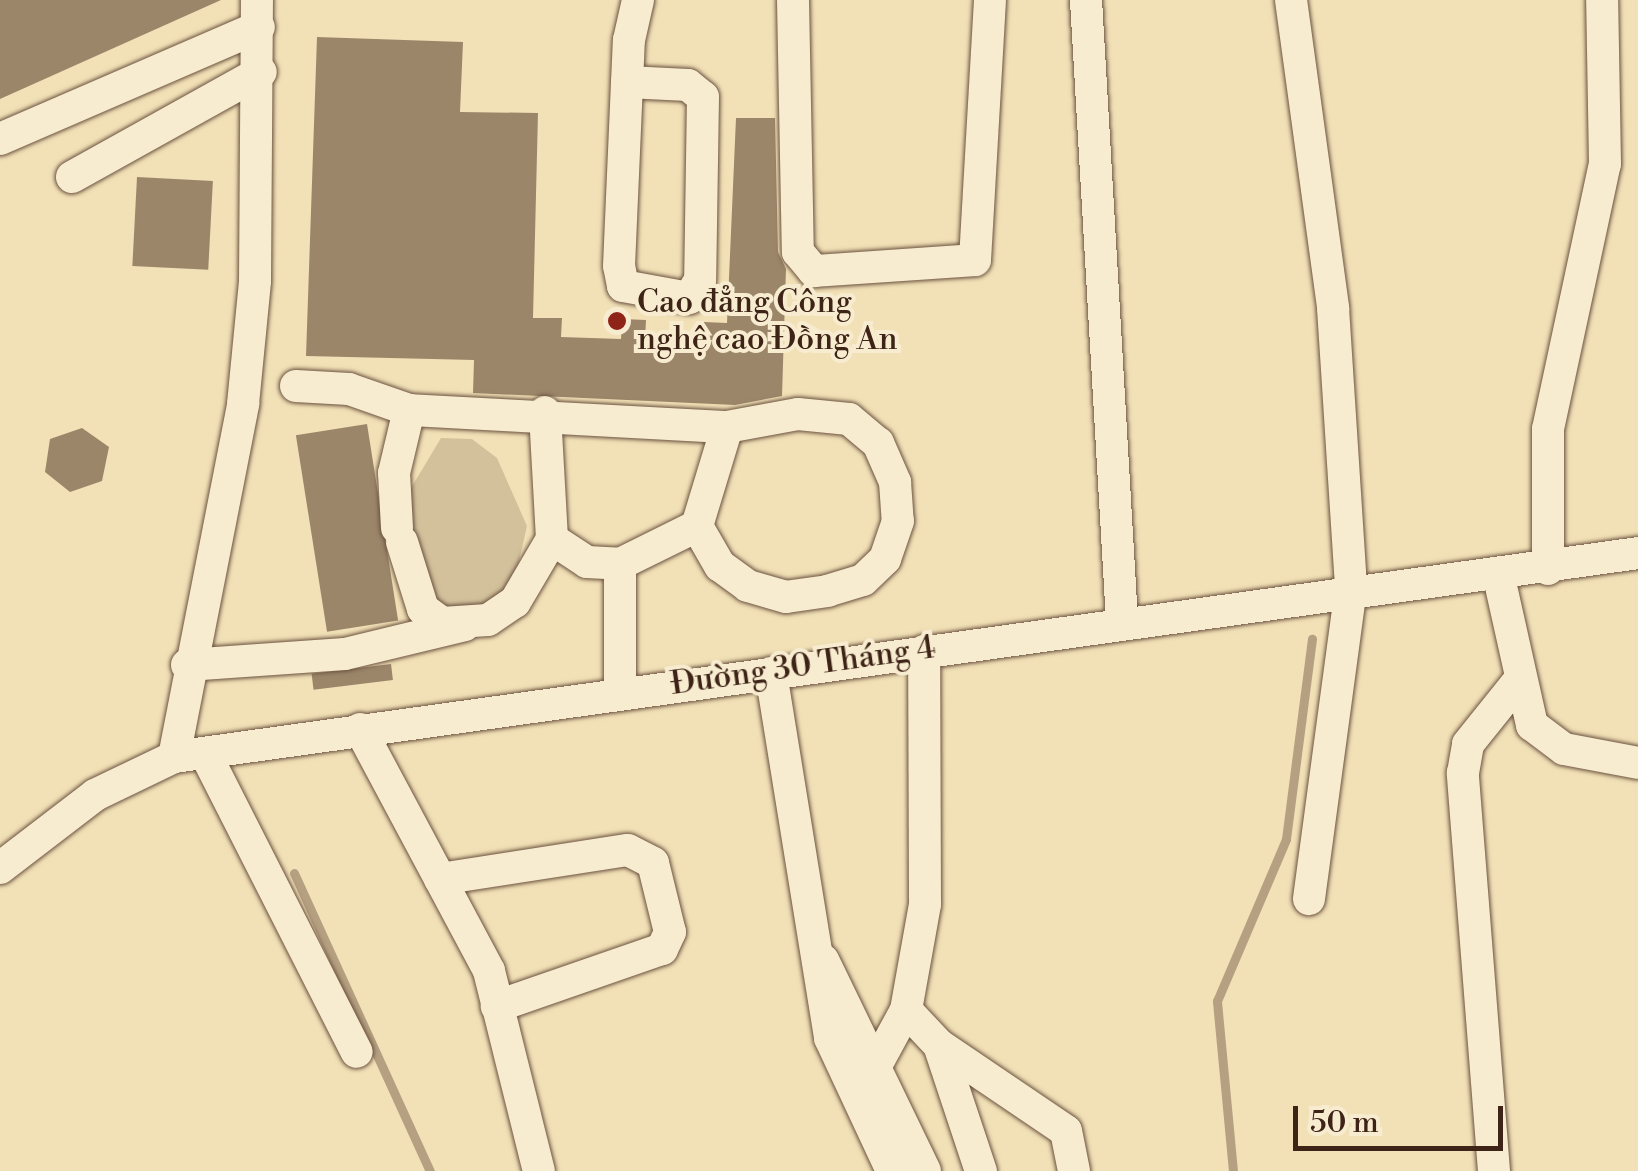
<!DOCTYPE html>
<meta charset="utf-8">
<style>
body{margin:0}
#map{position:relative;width:1638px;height:1171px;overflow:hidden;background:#f2e1b7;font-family:"Libre Bodoni",serif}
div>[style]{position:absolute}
.green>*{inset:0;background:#d3c19c}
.stream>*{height:9px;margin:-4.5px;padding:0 4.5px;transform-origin:4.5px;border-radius:4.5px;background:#b5a081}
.building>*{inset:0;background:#9c866a;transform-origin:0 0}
.roads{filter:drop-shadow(0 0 2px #6b523f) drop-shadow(0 0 2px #6b523f)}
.minor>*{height:32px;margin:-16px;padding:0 16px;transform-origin:16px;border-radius:16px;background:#f7ecd0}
.dots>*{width:28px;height:28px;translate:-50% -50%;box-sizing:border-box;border:5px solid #f7ecd0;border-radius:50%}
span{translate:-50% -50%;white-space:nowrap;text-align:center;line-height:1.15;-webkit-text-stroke:8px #f7ecd0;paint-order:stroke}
.poi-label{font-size:32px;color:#3e2317}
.left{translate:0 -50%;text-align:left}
.street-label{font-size:32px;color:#3e2317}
.scale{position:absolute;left:1293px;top:1106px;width:210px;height:45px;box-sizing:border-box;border:5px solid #3e2317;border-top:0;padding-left:12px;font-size:30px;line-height:35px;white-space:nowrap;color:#3e2317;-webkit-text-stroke:8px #f7ecd0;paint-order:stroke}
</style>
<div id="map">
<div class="green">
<div style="clip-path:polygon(441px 438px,472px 439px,497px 458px,527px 526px,511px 596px,481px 616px,437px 606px,422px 585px,405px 498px)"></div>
</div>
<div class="stream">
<div style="left:294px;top:873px;width:328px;rotate:65.5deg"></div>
<div style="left:1233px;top:1171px;width:171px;rotate:-95.4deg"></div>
<div style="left:1217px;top:1001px;width:176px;rotate:-66.9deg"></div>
<div style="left:1286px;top:839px;width:202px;rotate:-82.6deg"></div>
</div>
<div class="building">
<div style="clip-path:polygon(0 0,221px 0,0 99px)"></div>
<div style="clip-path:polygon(317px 37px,463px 42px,460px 112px,538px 113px,533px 318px,562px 318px,561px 337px,621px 339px,622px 319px,646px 320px,645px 340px,704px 342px,704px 322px,727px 323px,736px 118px,775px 118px,778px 252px,786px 269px,782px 396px,735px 405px,473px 393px,474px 360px,306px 356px)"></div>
<div style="left:137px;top:177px;width:76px;height:89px;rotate:3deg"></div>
<div style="left:367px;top:424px;width:199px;height:72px;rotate:81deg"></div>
<div style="clip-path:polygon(82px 428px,109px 447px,102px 481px,70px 492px,45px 472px,50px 439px)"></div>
<div style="left:391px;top:664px;width:16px;height:80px;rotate:83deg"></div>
</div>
<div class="roads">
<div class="minor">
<div style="left:793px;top:0;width:252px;rotate:88.9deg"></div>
<div style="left:798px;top:252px;width:25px;rotate:50deg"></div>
<div style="left:814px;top:271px;width:161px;rotate:-3.9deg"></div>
<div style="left:975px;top:260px;width:260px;rotate:-86.7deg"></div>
<div style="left:1086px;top:0;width:621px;rotate:86.68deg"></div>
<div style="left:1291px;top:0;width:311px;rotate:82.2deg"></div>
<div style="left:1333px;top:308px;width:281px;rotate:86.3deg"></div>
<div style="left:1351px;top:588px;width:314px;rotate:97.7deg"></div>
<div style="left:627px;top:82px;width:61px;rotate:2.8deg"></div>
<div style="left:688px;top:85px;width:19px;rotate:39deg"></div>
<div style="left:703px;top:97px;width:183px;rotate:90.9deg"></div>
<div style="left:700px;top:280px;width:21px;rotate:121deg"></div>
<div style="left:689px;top:298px;width:67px;rotate:-169.7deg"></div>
<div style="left:623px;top:286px;width:20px;rotate:-101deg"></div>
<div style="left:619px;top:266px;width:226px;rotate:-87.5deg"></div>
<div style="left:629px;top:40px;width:41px;rotate:-77.3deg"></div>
<div style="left:0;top:139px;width:282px;rotate:-23.4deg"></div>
<div style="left:72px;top:177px;width:216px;rotate:-29.1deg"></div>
<div style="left:296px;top:386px;width:53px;rotate:3.2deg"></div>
<div style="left:349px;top:389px;width:64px;rotate:19.3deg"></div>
<div style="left:397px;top:528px;width:55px;rotate:-93.1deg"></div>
<div style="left:394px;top:473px;width:65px;rotate:-76.6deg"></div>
<div style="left:409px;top:410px;width:318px;rotate:3.1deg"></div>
<div style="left:552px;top:539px;width:42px;rotate:33.3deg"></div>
<div style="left:587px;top:562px;width:33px;rotate:3deg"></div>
<div style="left:402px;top:542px;width:70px;rotate:72.6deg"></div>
<div style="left:423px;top:609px;width:24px;rotate:36deg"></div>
<div style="left:442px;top:623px;width:46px;rotate:-3.7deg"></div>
<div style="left:488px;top:620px;width:32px;rotate:-34deg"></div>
<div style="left:515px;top:602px;width:73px;rotate:-59.6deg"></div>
<div style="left:552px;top:539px;width:127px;rotate:-93.2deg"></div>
<div style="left:1548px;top:569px;width:140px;rotate:-90deg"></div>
<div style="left:1548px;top:429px;width:271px;rotate:-77.9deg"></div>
<div style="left:1605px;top:164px;width:164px;rotate:-91deg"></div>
<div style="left:1498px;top:573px;width:156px;rotate:77.4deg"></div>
<div style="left:1532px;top:725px;width:40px;rotate:37deg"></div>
<div style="left:1564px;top:749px;width:75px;rotate:10.7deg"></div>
<div style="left:187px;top:665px;width:158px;rotate:-4deg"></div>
<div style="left:345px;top:654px;width:123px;rotate:-13.6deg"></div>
<div style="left:771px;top:673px;width:370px;rotate:80.8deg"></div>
<div style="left:830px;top:1038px;width:147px;rotate:65deg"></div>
<div style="left:620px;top:690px;width:126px;rotate:-90deg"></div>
<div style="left:620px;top:564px;width:86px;rotate:-26.3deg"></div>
<div style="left:697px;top:526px;width:103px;rotate:-73.1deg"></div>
<div style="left:727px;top:427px;width:72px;rotate:-10.4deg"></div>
<div style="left:798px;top:414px;width:51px;rotate:5.6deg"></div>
<div style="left:849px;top:419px;width:38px;rotate:40deg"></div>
<div style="left:878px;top:443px;width:43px;rotate:66.4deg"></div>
<div style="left:895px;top:482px;width:39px;rotate:86deg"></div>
<div style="left:898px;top:521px;width:40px;rotate:108.9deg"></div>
<div style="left:885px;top:559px;width:30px;rotate:136deg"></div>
<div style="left:863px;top:580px;width:37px;rotate:163deg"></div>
<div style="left:828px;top:591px;width:42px;rotate:171.9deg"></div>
<div style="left:786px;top:597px;width:40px;rotate:-164deg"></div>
<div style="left:748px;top:586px;width:34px;rotate:-144deg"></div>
<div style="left:720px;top:566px;width:46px;rotate:-119.9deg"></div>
<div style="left:360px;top:729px;width:274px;rotate:61.9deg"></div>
<div style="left:489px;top:971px;width:206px;rotate:76deg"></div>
<div style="left:205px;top:753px;width:335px;rotate:63.1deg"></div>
<div style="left:174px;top:757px;width:360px;rotate:-78.9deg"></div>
<div style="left:243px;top:404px;width:124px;rotate:-84.4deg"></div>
<div style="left:255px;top:281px;width:281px;rotate:-89.6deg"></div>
<div style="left:0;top:868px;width:120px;rotate:-37.5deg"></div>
<div style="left:95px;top:795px;width:88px;rotate:-25.7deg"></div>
<div style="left:174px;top:757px;width:1478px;rotate:-7.93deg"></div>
<div style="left:440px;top:879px;width:190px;rotate:-8.8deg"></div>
<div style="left:628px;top:850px;width:28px;rotate:27deg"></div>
<div style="left:653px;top:863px;width:71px;rotate:76.2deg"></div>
<div style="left:670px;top:932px;width:19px;rotate:115deg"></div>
<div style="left:662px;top:949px;width:175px;rotate:160.9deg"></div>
<div style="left:823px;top:960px;width:234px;rotate:64.2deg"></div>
<div style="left:906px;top:1010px;width:48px;rotate:46.7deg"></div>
<div style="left:939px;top:1045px;width:153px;rotate:34.1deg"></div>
<div style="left:1066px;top:1131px;width:41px;rotate:78.7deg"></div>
<div style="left:939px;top:1045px;width:133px;rotate:71.6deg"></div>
<div style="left:874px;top:1069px;width:67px;rotate:-61.5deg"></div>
<div style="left:906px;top:1010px;width:108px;rotate:-79.8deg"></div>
<div style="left:925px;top:904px;width:253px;rotate:-90.2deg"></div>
<div style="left:1494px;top:1171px;width:399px;rotate:-94.5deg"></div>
<div style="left:1463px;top:773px;width:29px;rotate:-80deg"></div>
<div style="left:1468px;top:744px;width:77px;rotate:-51.3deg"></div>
</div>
</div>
<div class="dots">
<div style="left:617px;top:321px;background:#8f2418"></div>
</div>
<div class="poi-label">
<span class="left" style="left:637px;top:321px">Cao đẳng Công<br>nghệ cao Đồng An</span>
</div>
<div class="street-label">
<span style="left:803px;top:666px;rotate:-8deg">Đường 30 Tháng 4</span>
</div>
<div class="scale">50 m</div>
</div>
